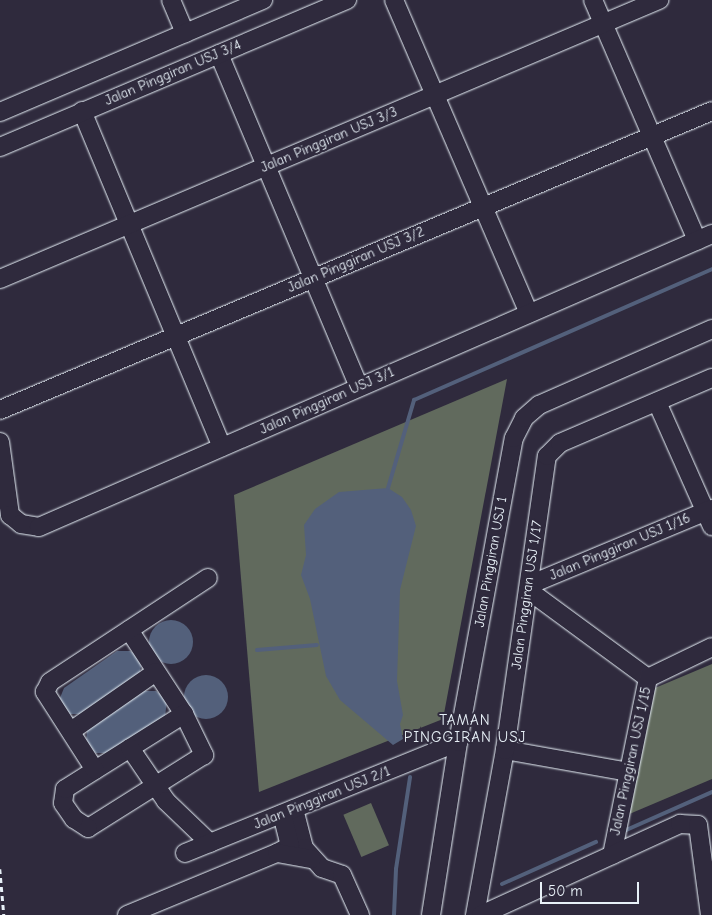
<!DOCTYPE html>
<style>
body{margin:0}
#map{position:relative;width:712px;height:915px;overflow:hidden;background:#2f2a3d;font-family:"Comic Neue",sans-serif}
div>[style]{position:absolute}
.green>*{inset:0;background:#616a5d;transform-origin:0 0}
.water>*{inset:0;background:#53607b}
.round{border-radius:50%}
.stream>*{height:4px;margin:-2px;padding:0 2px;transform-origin:2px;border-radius:2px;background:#53607b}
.path>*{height:2.5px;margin-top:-1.25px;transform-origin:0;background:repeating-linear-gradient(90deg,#e8f1f8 0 5px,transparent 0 9px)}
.roads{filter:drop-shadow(0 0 1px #e8f1f8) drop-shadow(0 0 1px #e8f1f8)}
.minor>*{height:18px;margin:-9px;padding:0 9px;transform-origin:9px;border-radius:9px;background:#2f2a3d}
span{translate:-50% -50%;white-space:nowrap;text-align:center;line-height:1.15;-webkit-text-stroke:4px #2f2a3d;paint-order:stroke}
.street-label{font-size:14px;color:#e8f1f8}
.neighbourhood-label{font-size:15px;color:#e8f1f8;letter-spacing:1px}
.scale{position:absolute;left:540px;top:882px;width:99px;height:22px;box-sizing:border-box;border:2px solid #e8f1f8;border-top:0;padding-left:6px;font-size:15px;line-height:18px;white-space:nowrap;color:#e8f1f8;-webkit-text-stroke:4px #2f2a3d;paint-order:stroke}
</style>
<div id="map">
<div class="green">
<div style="clip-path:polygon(507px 379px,443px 719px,259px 792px,234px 495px)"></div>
<div style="clip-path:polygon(712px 664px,712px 779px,627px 815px,655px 688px)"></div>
<div style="left:371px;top:803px;width:46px;height:30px;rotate:67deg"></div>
</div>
<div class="water">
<div style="clip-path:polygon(388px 488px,402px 497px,411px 510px,416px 526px,400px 590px,397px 681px,403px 715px,400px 724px,403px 739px,393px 745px,340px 700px,326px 676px,310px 599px,301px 575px,306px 555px,304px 525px,315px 509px,339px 492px)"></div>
<div class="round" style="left:149px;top:620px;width:44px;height:44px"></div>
<div style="clip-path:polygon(117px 651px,130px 651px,138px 656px,141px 666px,139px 677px,82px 714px,70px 714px,65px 710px,60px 698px,64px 688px)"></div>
<div class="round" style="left:184px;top:675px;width:44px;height:44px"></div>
<div style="clip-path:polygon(144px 691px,156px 691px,167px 700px,165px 717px,108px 753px,96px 753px,90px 749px,86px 743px,87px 730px)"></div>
</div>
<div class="stream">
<div style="left:388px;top:488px;width:92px;rotate:-73.5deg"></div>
<div style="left:414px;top:400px;width:326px;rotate:-23.7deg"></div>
<div style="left:257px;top:650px;width:60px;rotate:-4.8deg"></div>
<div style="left:624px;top:831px;width:96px;rotate:-23.9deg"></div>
<div style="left:502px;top:884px;width:103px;rotate:-24.1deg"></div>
<div style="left:394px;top:915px;width:46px;rotate:-87.5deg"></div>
<div style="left:396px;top:869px;width:93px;rotate:-81.3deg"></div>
</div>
<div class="path">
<div style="left:0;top:869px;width:46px;rotate:85deg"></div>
</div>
<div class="roads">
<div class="minor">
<div style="left:171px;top:0;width:36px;rotate:67deg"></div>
<div style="left:394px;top:0;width:341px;rotate:66.7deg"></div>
<div style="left:593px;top:0;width:262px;rotate:66.6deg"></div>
<div style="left:219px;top:54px;width:361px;rotate:67.2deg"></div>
<div style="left:82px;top:111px;width:364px;rotate:67.4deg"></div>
<div style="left:0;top:112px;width:286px;rotate:-23.1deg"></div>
<div style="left:0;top:147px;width:377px;rotate:-23deg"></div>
<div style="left:0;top:279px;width:716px;rotate:-22.95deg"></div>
<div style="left:657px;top:402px;width:136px;rotate:66.1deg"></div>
<div style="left:0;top:410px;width:772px;rotate:-22.78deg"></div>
<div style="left:0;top:442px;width:74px;rotate:82.2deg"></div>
<div style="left:10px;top:515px;width:14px;rotate:39deg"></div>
<div style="left:21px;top:524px;width:18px;rotate:9deg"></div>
<div style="left:39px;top:527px;width:734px;rotate:-23.53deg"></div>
<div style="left:529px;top:585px;width:198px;rotate:-22.6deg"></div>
<div style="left:528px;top:590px;width:149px;rotate:36.3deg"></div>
<div style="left:129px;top:630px;width:100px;rotate:56.8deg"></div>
<div style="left:184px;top:714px;width:46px;rotate:64deg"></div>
<div style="left:204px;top:755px;width:137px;rotate:147.8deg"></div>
<div style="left:88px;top:828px;width:17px;rotate:-147deg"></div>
<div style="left:74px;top:819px;width:19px;rotate:-125deg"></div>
<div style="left:63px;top:803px;width:14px;rotate:-82deg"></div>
<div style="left:65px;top:789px;width:141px;rotate:-32.2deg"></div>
<div style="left:71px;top:731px;width:103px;rotate:-34.8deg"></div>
<div style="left:130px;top:748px;width:64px;rotate:55.8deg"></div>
<div style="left:166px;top:801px;width:61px;rotate:43.7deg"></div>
<div style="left:505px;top:750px;width:126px;rotate:10.1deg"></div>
<div style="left:95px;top:770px;width:93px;rotate:-122.7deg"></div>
<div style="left:45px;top:692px;width:11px;rotate:-63deg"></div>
<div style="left:50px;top:682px;width:189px;rotate:-33.4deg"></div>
<div style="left:294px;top:809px;width:40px;rotate:75.6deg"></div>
<div style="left:304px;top:848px;width:27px;rotate:48deg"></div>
<div style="left:322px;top:868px;width:21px;rotate:19deg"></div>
<div style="left:342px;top:875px;width:44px;rotate:65.8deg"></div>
<div style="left:185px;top:853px;width:295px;rotate:-22.1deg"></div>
<div style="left:277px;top:853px;width:15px;rotate:-28deg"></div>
<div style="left:290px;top:846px;width:33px;rotate:-104deg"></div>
<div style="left:612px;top:855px;width:181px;rotate:-78.5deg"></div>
<div style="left:648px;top:678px;width:71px;rotate:-25.8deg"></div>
<div style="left:127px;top:915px;width:162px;rotate:-22.5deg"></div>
<div style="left:277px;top:853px;width:35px;rotate:10deg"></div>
<div style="left:431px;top:915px;width:175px;rotate:-81.1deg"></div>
<div style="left:458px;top:742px;width:309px;rotate:-79.6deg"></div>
<div style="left:514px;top:438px;width:22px;rotate:-63deg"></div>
<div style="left:524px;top:418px;width:20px;rotate:-41deg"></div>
<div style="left:539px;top:405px;width:189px;rotate:-23.7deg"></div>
<div style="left:475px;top:915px;width:168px;rotate:-79.7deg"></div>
<div style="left:505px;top:750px;width:297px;rotate:-81.9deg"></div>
<div style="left:547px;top:456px;width:18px;rotate:-45deg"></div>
<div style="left:560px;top:443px;width:165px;rotate:-23.2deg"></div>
<div style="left:481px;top:915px;width:219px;rotate:-24.6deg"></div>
<div style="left:680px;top:824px;width:18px;rotate:3deg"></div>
<div style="left:698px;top:825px;width:91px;rotate:82.4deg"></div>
</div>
</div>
<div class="street-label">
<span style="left:173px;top:73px;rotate:-23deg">Jalan Pinggiran USJ 3/4</span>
<span style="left:329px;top:140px;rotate:-23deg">Jalan Pinggiran USJ 3/3</span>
<span style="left:356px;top:260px;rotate:-23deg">Jalan Pinggiran USJ 3/2</span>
<span style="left:327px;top:401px;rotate:-24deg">Jalan Pinggiran USJ 3/1</span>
<span style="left:620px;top:547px;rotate:-23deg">Jalan Pinggiran USJ 1/16</span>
<span style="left:491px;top:562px;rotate:-80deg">Jalan Pinggiran USJ 1</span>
<span style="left:527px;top:595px;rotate:-82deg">Jalan Pinggiran USJ 1/17</span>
<span style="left:631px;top:761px;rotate:-78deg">Jalan Pinggiran USJ 1/15</span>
<span style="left:322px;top:798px;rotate:-22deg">Jalan Pinggiran USJ 2/1</span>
</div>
<div class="neighbourhood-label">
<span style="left:465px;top:729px">TAMAN<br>PINGGIRAN USJ</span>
</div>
<div class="scale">50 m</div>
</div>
